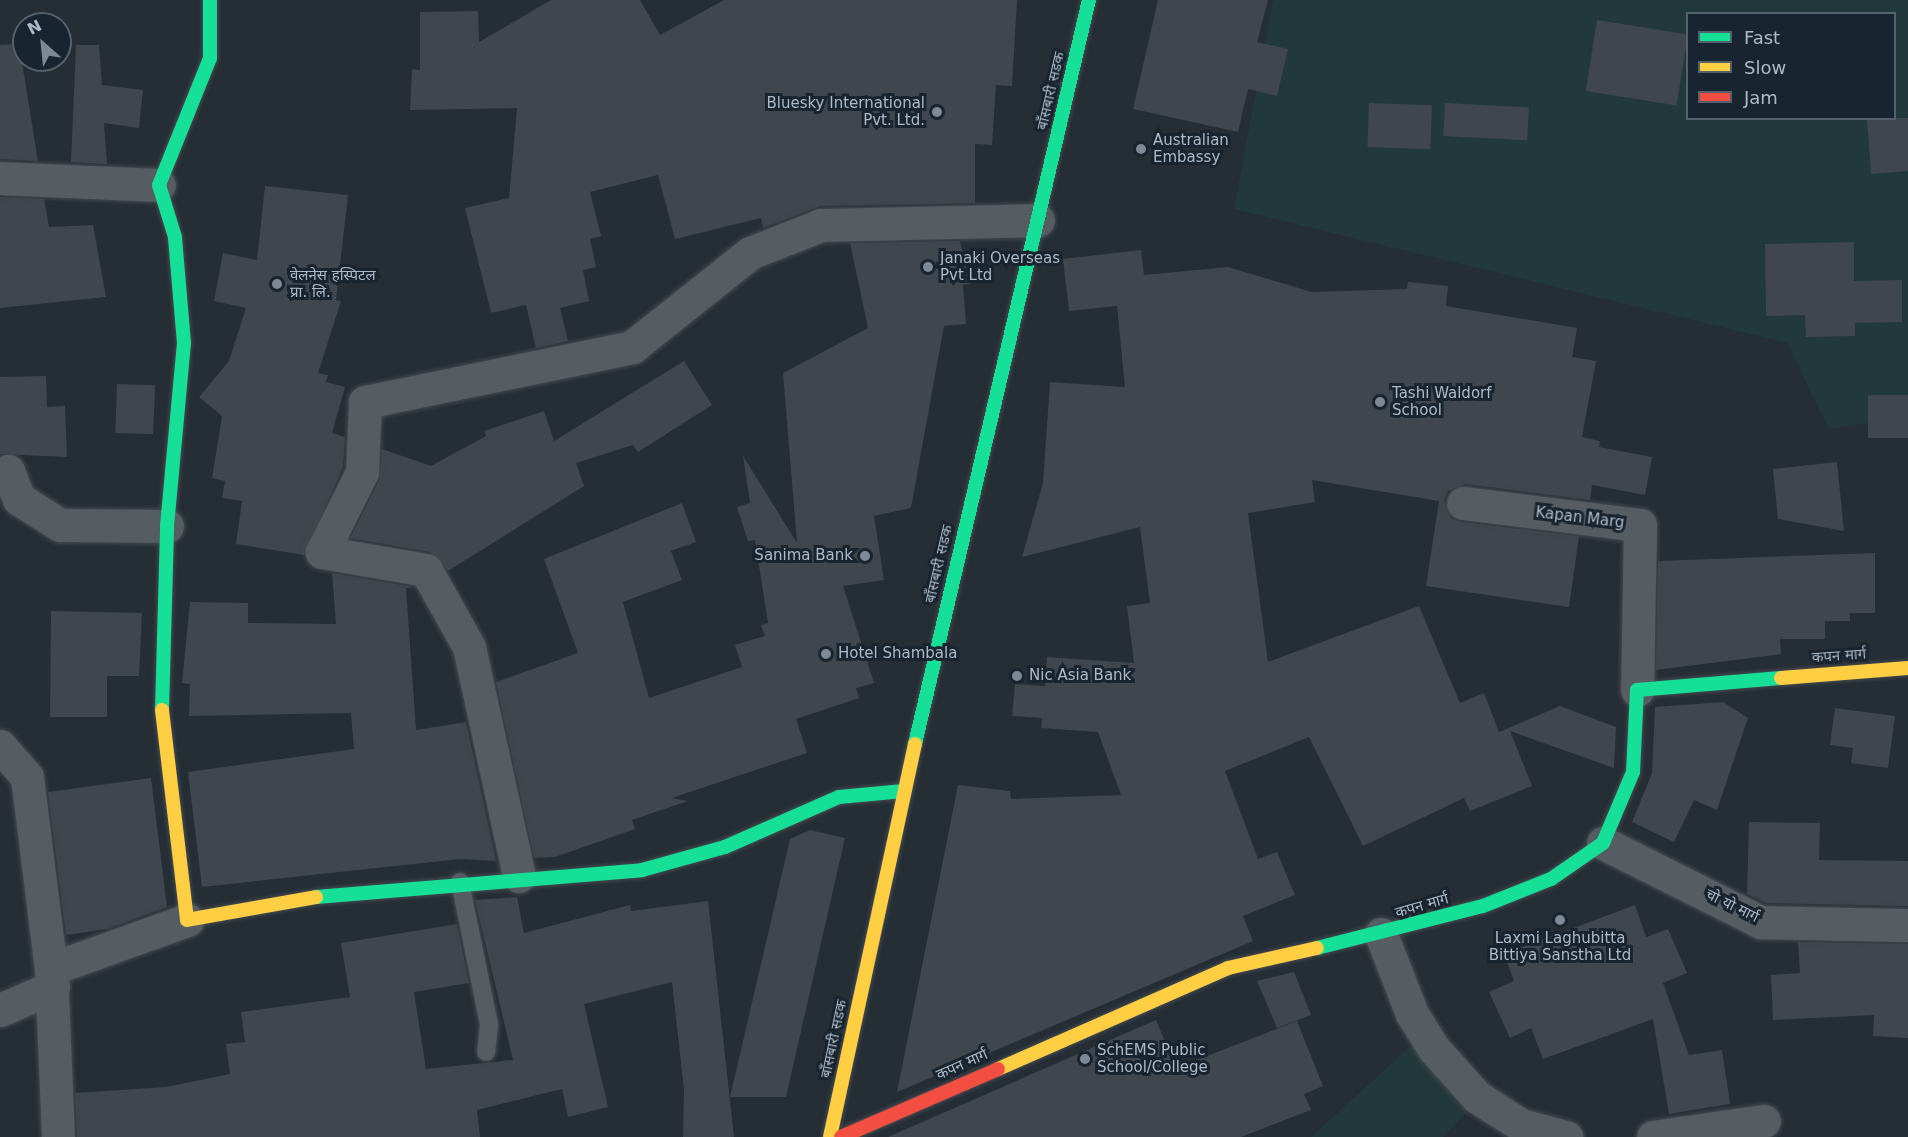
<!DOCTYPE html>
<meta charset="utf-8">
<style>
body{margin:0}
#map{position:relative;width:1908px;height:1137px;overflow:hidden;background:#252d35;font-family:"DejaVu Sans","Noto Sans Devanagari",sans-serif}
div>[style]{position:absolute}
.green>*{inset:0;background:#22393b}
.building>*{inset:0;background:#3f464d;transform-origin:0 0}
.roads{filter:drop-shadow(0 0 2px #43494f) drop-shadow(0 0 2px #43494f)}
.lane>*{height:18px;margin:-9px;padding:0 9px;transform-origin:9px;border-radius:9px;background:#555c62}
.street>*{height:33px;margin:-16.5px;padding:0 16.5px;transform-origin:16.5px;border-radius:16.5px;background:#555c62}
.fast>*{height:14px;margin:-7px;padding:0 7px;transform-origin:7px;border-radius:7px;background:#16e098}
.slow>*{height:14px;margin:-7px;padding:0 7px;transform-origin:7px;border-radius:7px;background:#ffcf43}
.jam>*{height:14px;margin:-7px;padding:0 7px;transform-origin:7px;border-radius:7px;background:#f24e42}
.dots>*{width:16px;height:16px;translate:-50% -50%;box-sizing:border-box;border:3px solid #18242f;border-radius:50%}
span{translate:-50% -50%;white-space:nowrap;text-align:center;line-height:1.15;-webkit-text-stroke:6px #18242f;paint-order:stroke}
.street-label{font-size:15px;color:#adbac7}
.poi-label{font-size:15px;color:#adbac7}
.right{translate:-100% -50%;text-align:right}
.left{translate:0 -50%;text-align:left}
.legend{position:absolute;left:1686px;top:12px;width:210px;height:108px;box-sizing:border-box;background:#18242f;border:2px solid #54606c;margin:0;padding:8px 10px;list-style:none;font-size:18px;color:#adbac7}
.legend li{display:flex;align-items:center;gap:12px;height:30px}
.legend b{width:30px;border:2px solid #54606c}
.north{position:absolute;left:12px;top:12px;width:60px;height:60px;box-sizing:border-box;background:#18242f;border:2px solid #54606c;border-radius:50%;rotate:333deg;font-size:16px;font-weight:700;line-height:24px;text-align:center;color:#adbac7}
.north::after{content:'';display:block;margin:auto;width:21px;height:27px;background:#7d8994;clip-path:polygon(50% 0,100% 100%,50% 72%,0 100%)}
</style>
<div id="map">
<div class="green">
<div style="clip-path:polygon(evenodd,1273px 0,1908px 0,1908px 417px,1829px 429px,1787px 343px,1234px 209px,1273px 0,1688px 14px,1894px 14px,1894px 118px,1688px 118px,1688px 14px)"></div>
<div style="clip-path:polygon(1415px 1042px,1475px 1104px,1443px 1137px,1311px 1137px)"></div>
</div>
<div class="building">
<div style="clip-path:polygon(551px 0,640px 0,660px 35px,724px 0,1017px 0,1012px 86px,996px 85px,992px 145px,975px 144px,975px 203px,820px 206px,763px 228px,761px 218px,675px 239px,658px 175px,590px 192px,601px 236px,590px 239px,596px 267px,583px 270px,589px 301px,560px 308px,568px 341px,536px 348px,526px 305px,491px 313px,465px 208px,509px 198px,517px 108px,410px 110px,412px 69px,420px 70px,420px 12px,478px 11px,479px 42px)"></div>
<div style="clip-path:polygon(1158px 0,1268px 0,1257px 42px,1288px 49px,1277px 96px,1248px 89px,1238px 132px,1133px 109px)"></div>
<div style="left:1597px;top:20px;width:92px;height:72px;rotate:9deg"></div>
<div style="clip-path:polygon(19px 44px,38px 161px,0 159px,0 45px)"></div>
<div style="clip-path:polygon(76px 45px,99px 45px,102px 85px,143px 90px,139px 128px,104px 123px,107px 164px,71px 162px)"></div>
<div style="left:1369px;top:103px;width:63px;height:44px;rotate:2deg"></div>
<div style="left:1445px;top:103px;width:84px;height:33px;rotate:3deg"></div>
<div style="clip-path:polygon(1867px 118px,1908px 118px,1908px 171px,1871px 174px)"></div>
<div style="clip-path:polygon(265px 186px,348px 195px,336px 300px,341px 301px,318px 373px,328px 375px,326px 382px,345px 387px,332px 433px,345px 437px,343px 467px,304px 555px,236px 544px,242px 501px,222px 498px,225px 481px,212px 478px,222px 416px,199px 397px,229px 361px,246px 308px,214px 301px,223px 253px,257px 260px)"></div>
<div style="clip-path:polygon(0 197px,44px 199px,49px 227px,93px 225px,106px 297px,0 308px)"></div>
<div style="clip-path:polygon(960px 241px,970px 284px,963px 285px,966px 324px,944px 326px,911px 508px,874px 516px,884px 580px,843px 586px,874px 683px,856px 688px,859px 698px,796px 719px,807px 753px,672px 798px,688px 801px,632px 820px,635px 829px,555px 857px,534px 858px,496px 682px,578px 653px,544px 559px,682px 503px,696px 542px,671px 551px,682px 580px,623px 602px,649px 698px,742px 667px,735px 645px,765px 636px,761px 625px,768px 623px,755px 540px,748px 541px,737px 507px,750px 503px,743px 456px,797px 543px,783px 373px,868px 328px,850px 243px)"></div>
<div style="clip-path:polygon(1854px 242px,1854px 281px,1902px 280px,1902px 322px,1855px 323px,1855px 336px,1806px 337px,1805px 315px,1766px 316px,1765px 244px)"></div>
<div style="clip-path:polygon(1141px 250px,1144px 275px,1228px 267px,1312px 292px,1407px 289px,1408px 282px,1448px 286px,1446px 306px,1577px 328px,1572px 357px,1596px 361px,1582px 437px,1600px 441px,1599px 447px,1652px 457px,1645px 495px,1592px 485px,1590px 500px,1465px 484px,1448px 491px,1444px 501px,1451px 518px,1461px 522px,1579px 536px,1569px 607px,1426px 586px,1439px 501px,1312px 480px,1315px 502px,1248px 513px,1268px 662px,1419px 606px,1460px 703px,1484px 693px,1499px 732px,1560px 706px,1616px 727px,1614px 768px,1510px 731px,1532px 786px,1470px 811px,1464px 798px,1363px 846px,1309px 737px,1225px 771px,1258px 859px,1277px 852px,1295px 895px,1243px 916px,1253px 941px,897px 1092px,958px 785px,1010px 791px,1011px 799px,1121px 795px,1098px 732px,1041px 728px,1042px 718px,1012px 716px,1015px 684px,1045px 686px,1047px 657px,1134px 663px,1127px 606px,1150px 603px,1140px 527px,1022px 557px,1043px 483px,1050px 382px,1125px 387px,1117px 306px,1069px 311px,1063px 259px)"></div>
<div style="clip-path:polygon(684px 361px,712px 405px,638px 452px,633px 445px,576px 463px,584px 486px,448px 571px,430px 552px,350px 538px,379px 480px,382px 449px,431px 466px,486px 436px,484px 431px,544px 411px,554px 441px)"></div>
<div style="clip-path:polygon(46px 376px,47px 407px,65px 406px,67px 457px,0 454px,0 377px)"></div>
<div style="left:117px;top:384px;width:38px;height:49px;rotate:2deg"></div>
<div style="left:1908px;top:395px;width:43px;height:40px;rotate:90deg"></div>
<div style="clip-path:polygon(1837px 462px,1844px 531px,1778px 519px,1773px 469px)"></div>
<div style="clip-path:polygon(1875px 553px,1875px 613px,1850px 613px,1850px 621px,1825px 621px,1825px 639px,1780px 639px,1781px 654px,1656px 670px,1658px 561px)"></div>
<div style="clip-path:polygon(332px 573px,413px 587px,406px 588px,416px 730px,466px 722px,496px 861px,460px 859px,202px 887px,188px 772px,354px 749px,351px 713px,189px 716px,190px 684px,182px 683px,190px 602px,248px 603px,248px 623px,336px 624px)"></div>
<div style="clip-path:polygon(51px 611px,142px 613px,139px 676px,107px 676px,107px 717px,50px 717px)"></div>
<div style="clip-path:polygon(1723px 702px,1748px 718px,1717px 810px,1694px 800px,1674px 842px,1632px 822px,1652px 773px,1655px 707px)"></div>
<div style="clip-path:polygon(1835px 708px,1895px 716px,1888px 768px,1851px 763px,1853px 748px,1830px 745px)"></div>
<div style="clip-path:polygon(151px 778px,167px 907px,107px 929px,66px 935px,48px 792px)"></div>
<div style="clip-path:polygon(1749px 822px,1820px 823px,1819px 860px,1908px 861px,1908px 906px,1766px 903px,1747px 894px)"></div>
<div style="clip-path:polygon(810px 830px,845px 838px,786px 1097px,730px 1097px,790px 839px)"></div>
<div style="clip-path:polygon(517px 897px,524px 933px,630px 905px,631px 911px,708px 901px,734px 1137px,683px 1137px,684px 1090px,672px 982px,584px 1004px,608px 1107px,568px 1117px,562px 1089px,477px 1110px,480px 1137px,77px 1137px,75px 1093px,166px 1087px,230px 1074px,226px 1044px,245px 1042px,241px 1012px,350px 997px,341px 943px,457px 924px,469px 983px,414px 992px,426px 1069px,513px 1060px,475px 900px)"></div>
<div style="clip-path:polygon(1635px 905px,1646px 937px,1668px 929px,1687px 973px,1663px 983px,1689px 1055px,1722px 1050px,1730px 1104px,1669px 1114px,1653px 1019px,1543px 1059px,1531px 1028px,1510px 1038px,1489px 992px,1514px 981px,1504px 954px)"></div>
<div style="clip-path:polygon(1798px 942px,1908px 944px,1908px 1038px,1873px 1036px,1874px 1015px,1773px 1020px,1771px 975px,1800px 973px)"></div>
<div style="clip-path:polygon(1294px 972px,1311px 1015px,1277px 1028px,1257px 981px)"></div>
<div style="clip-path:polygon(1156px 1020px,1176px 1068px,1297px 1021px,1323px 1086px,1304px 1094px,1311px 1110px,1241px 1137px,888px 1137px)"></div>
</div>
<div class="roads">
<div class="lane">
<div style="left:460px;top:882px;width:146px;rotate:78.5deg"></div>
<div style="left:489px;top:1025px;width:27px;rotate:96deg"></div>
</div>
<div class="street">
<div style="left:0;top:178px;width:159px;rotate:2.5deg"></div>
<div style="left:0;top:475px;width:9px;rotate:-27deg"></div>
<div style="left:8px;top:471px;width:30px;rotate:69deg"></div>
<div style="left:19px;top:499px;width:49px;rotate:32.4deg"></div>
<div style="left:60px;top:525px;width:107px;rotate:0.5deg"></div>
<div style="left:1463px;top:503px;width:178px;rotate:7.1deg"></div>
<div style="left:1640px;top:525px;width:165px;rotate:91deg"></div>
<div style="left:0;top:746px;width:41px;rotate:48.9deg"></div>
<div style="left:27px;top:777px;width:193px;rotate:82.9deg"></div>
<div style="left:1603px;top:843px;width:177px;rotate:26.6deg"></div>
<div style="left:1761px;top:922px;width:147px;rotate:1.2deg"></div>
<div style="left:519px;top:876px;width:234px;rotate:-102.3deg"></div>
<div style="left:469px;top:647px;width:88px;rotate:-119.2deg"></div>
<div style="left:426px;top:570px;width:106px;rotate:-170.2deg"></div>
<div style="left:322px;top:552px;width:89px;rotate:-63.4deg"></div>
<div style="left:362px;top:472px;width:70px;rotate:-87.5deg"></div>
<div style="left:365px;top:402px;width:273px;rotate:-11.6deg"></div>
<div style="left:632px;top:347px;width:151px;rotate:-38.5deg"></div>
<div style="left:750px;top:253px;width:76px;rotate:-21.5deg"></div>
<div style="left:821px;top:225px;width:217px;rotate:-1.3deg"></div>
<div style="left:1381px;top:934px;width:86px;rotate:68.8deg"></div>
<div style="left:1412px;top:1014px;width:41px;rotate:57.8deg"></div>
<div style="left:1434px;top:1049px;width:64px;rotate:48.1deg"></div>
<div style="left:1477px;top:1097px;width:52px;rotate:32.5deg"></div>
<div style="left:1521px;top:1125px;width:47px;rotate:14.9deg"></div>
<div style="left:0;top:1010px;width:58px;rotate:-23.5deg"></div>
<div style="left:58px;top:1137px;width:168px;rotate:-92.4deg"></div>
<div style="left:51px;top:969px;width:145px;rotate:-19.8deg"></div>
<div style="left:1653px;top:1137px;width:112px;rotate:-8.2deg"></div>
</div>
<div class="fast">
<div style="left:162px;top:710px;width:184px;rotate:-88.4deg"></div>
<div style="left:167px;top:526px;width:184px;rotate:-84.7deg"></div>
<div style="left:184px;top:343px;width:106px;rotate:-94.9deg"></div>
<div style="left:175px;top:237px;width:54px;rotate:-107.1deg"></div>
<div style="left:159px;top:185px;width:137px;rotate:-68.1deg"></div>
<div style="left:210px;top:58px;width:58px;rotate:-90deg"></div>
<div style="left:915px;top:744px;width:764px;rotate:-76.84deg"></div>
<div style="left:316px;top:897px;width:327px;rotate:-4.7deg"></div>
<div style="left:642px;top:870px;width:86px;rotate:-15.5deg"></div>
<div style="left:725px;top:847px;width:124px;rotate:-23.7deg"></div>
<div style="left:839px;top:797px;width:65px;rotate:-5.3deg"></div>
<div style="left:1317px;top:948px;width:171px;rotate:-14.2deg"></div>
<div style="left:1483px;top:906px;width:73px;rotate:-21.7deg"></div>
<div style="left:1551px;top:879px;width:63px;rotate:-34.7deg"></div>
<div style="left:1603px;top:843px;width:77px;rotate:-67.1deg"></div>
<div style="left:1633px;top:772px;width:82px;rotate:-87.2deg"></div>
<div style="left:1637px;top:690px;width:144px;rotate:-4.8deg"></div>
</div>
<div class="slow">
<div style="left:1781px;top:678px;width:127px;rotate:-4.5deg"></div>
<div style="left:162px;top:710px;width:211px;rotate:83.2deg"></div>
<div style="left:187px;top:920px;width:131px;rotate:-10.1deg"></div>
<div style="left:998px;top:1069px;width:251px;rotate:-23.7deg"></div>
<div style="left:1228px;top:968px;width:91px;rotate:-12.7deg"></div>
<div style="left:830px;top:1137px;width:402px;rotate:-77.8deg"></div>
</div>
<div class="jam">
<div style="left:841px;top:1137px;width:171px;rotate:-23.4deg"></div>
</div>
</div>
<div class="dots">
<div style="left:937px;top:112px;background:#7d8994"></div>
<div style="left:1141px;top:149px;background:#7d8994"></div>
<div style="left:928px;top:267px;background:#7d8994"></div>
<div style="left:277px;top:284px;background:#7d8994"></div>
<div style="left:1380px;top:402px;background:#7d8994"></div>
<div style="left:865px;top:556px;background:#7d8994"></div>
<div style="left:826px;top:654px;background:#7d8994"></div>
<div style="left:1017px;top:676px;background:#7d8994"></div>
<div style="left:1560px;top:920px;background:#7d8994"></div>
<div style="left:1085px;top:1059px;background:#7d8994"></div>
</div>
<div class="street-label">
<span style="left:1051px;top:91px;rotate:-77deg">बाँसबारी सडक</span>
<span style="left:1580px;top:518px;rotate:7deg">Kapan Marg</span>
<span style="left:939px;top:564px;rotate:-77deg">बाँसबारी सडक</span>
<span style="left:1839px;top:656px;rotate:-4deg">कपन मार्ग</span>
<span style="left:1422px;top:906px;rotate:-16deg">कपन मार्ग</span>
<span style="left:1732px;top:906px;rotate:26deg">चो यो मार्ग</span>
<span style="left:834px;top:1039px;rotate:-78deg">बाँसबारी सडक</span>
<span style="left:962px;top:1065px;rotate:-24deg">कपन मार्ग</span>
</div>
<div class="poi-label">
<span class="right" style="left:925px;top:112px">Bluesky International<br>Pvt. Ltd.</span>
<span class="left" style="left:1153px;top:149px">Australian<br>Embassy</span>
<span class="left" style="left:940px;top:267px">Janaki Overseas<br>Pvt Ltd</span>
<span class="left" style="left:290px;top:284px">वेलनेस हस्पिटल<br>प्रा. लि.</span>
<span class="left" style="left:1392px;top:402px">Tashi Waldorf<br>School</span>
<span class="right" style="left:853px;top:556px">Sanima Bank</span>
<span class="left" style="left:838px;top:654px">Hotel Shambala</span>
<span class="left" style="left:1029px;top:676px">Nic Asia Bank</span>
<span style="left:1560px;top:947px">Laxmi Laghubitta<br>Bittiya Sanstha Ltd</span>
<span class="left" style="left:1097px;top:1059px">SchEMS Public<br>School/College</span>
</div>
<ul class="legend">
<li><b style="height:8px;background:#16e098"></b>Fast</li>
<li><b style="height:8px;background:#ffcf43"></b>Slow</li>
<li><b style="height:8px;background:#f24e42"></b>Jam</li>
</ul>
<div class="north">N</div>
</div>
